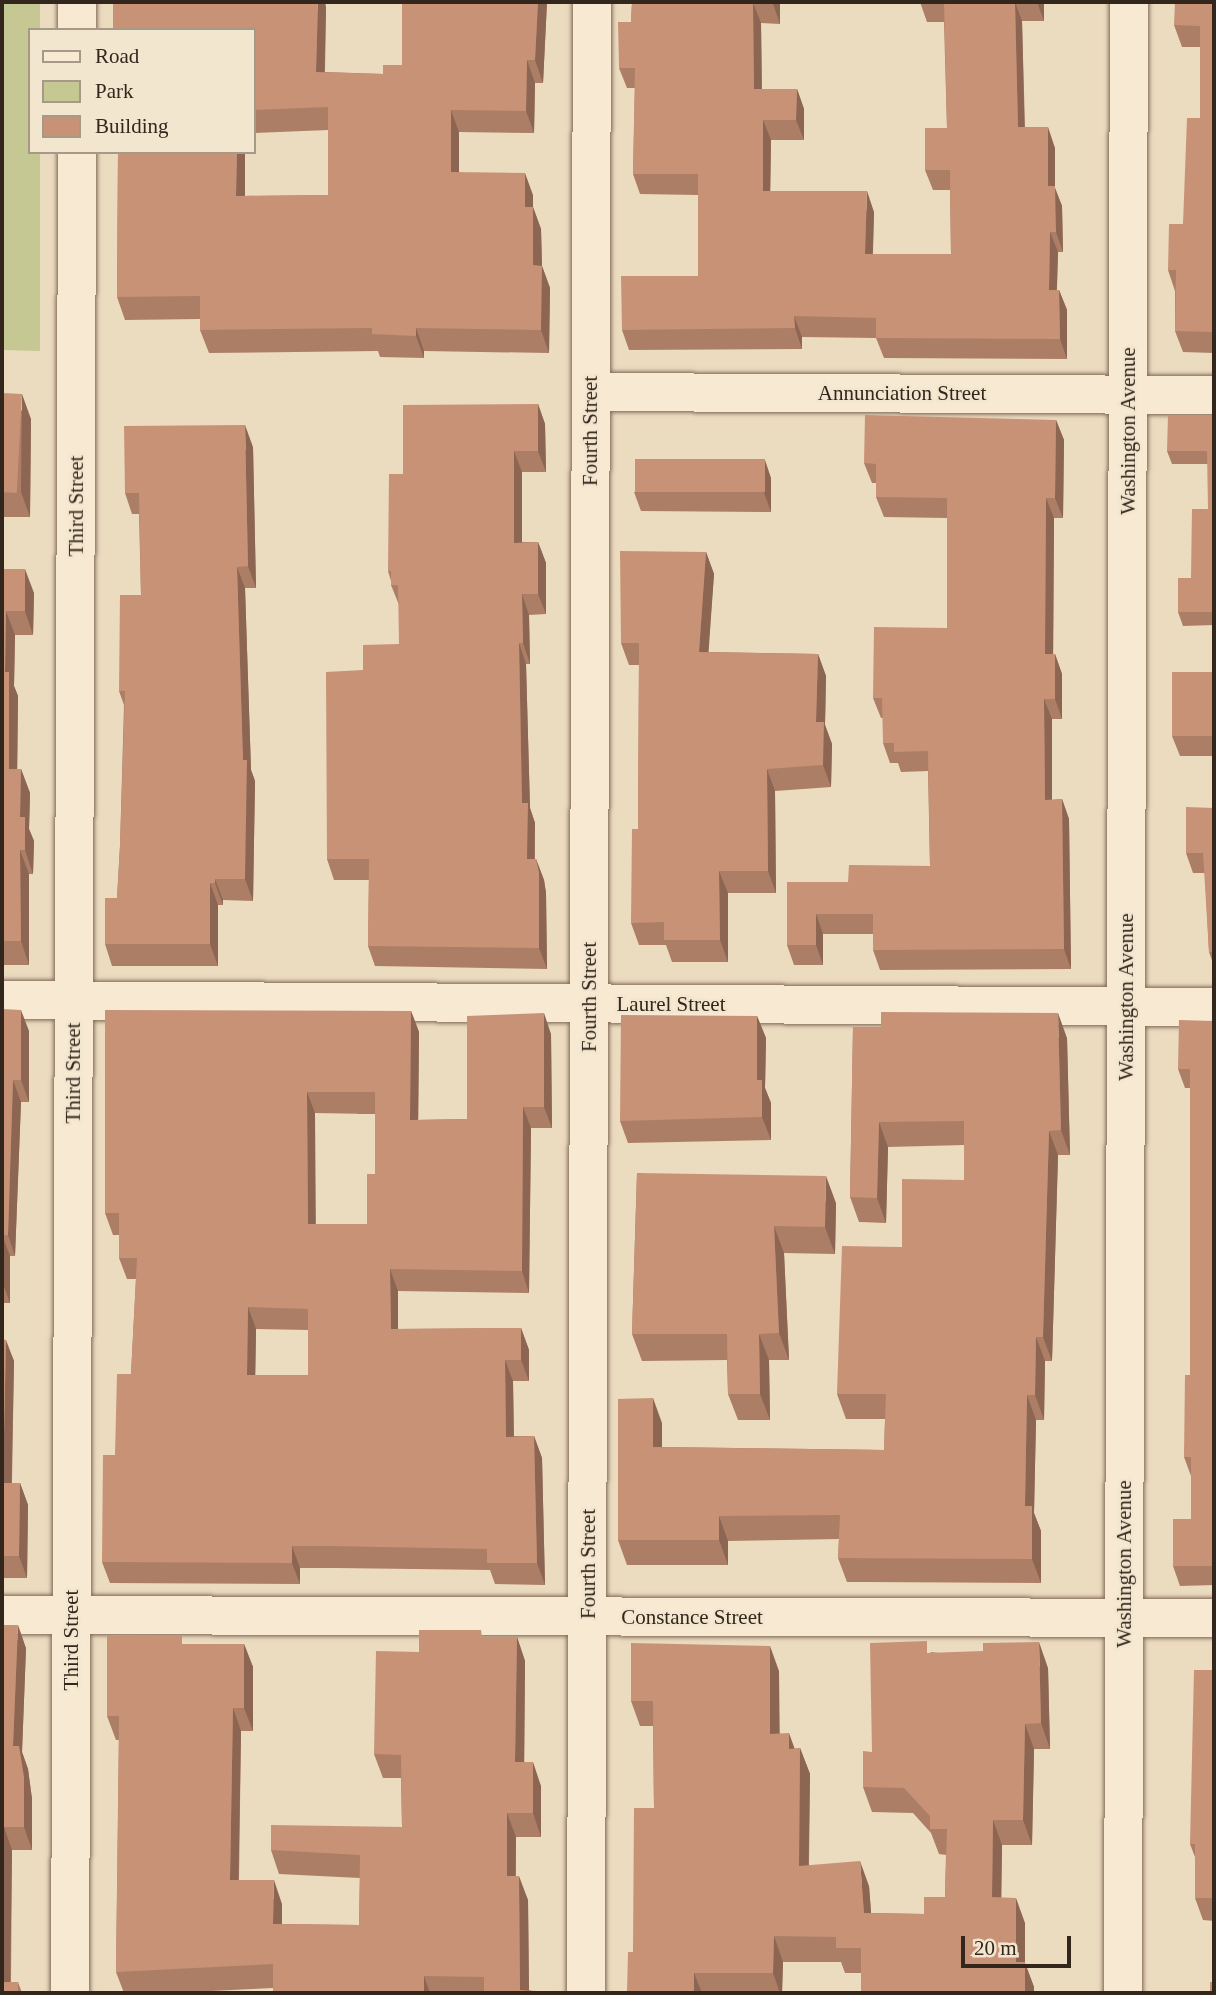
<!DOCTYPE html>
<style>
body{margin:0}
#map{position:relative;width:1216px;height:1995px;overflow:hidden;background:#ebdbbf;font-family:"Times New Roman",serif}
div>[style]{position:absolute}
.green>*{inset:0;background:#c6c894}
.roads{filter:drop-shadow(0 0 2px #836c59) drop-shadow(0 0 2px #836c59)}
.street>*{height:38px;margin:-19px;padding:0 19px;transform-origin:19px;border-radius:19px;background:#f7e9d2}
.wall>*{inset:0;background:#ac7e66}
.shaded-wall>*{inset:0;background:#8c6653}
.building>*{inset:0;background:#c89277;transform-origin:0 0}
span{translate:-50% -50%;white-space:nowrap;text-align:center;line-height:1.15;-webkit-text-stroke:5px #f3e6cf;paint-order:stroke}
.street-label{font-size:21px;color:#33261c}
.frame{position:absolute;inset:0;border:4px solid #33261c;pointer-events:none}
.legend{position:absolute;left:28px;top:28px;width:228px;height:126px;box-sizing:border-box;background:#f3e6cf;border:2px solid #a69987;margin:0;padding:9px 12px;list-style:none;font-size:21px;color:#33261c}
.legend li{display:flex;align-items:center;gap:14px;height:35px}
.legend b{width:35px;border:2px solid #a69987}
.scale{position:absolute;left:961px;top:1936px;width:110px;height:32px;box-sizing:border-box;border:4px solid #33261c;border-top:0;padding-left:9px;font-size:21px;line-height:24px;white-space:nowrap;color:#33261c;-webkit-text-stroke:5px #f3e6cf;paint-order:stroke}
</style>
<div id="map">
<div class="green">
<div style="clip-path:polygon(2px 2px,40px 2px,40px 30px,30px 30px,30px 152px,40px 152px,40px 351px,2px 350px)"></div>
</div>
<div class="roads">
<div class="street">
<div style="left:77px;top:30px;width:28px;rotate:-90deg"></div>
<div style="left:591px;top:392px;width:623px;rotate:0.28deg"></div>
<div style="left:2px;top:1000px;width:1212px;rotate:0.33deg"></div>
<div style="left:2px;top:1615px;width:1212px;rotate:0.14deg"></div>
<div style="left:70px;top:1993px;width:1841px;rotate:-89.78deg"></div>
<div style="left:586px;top:1993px;width:1991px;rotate:-89.83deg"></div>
<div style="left:1123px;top:1993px;width:1991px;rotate:-89.83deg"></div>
</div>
</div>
<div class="wall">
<div style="clip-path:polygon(402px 2px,547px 2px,543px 83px,535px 83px,534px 133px,459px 132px,459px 172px,533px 195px,533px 207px,541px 229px,542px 266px,550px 288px,549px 353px,424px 351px,424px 358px,380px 357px,378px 351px,209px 353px,200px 330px,200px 319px,125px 320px,117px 297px,118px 152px,245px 152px,245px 196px,328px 195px,328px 130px,254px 133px,254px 30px,326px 7px,325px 72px,383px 74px,402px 65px)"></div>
<div style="clip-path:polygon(632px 2px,780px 2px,780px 24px,761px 23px,762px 89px,797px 89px,804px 109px,804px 140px,771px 140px,770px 191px,874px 212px,873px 254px,951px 254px,950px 190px,933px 190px,925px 170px,947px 128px,944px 22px,927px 22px,920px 2px,1044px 2px,1044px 21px,1022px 21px,1025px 127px,1055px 148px,1055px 188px,1062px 206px,1063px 252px,1058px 252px,1057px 290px,1059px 290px,1067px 310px,1067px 359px,884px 358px,876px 338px,802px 337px,802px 349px,629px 350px,622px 330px,698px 276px,698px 195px,640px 194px,633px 174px,635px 88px,627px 88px,619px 68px,631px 22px)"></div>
<div style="clip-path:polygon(1214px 2px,1214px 353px,1183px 352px,1175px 331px,1175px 291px,1168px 270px,1183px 224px,1200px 118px,1200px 47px,1182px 47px,1174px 25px)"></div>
<div style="clip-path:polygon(2px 393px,31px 419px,30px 517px,2px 517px)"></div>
<div style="clip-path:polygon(538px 404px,545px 424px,546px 472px,522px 472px,522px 542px,538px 542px,546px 563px,546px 614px,529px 615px,530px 664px,526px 664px,530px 808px,535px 823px,535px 859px,536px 859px,544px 880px,546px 893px,547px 969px,375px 966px,368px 946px,369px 880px,334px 880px,327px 859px,363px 670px,399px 644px,399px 605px,391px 585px,391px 581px,388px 571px,403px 474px)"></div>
<div style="clip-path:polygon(1214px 415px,1214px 625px,1183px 626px,1178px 612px,1191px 578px,1208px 509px,1208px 464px,1172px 464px,1167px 451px)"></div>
<div style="clip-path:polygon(1056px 420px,1064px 440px,1063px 518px,1054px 518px,1053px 654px,1055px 654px,1062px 674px,1062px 719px,1052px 719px,1052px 800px,1062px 799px,1069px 819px,1071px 969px,880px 970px,873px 950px,873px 934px,823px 934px,823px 965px,794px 965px,787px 945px,787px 882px,848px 882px,930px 866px,928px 771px,901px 772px,898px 763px,890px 763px,883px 743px,883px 718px,881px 718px,873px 698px,947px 628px,947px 518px,884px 517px,876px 497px,876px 483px,872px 483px,864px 463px)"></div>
<div style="clip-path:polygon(253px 447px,256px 588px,245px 588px,251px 770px,255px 781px,253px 901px,223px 900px,223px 905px,218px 905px,218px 966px,112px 966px,105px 944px,117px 898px,120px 846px,124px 705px,119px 691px,141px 595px,139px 514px,132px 514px,125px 493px)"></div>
<div style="clip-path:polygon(771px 478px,771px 512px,641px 511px,634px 492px)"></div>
<div style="clip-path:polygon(706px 552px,714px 574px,708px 652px,818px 654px,826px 676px,825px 725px,832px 744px,831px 787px,775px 791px,776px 893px,728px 893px,728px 962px,672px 962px,666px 945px,639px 945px,631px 923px,638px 829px,639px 665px,629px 665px,621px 643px)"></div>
<div style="clip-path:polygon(2px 569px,34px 593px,33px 635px,15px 635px,14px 686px,18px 696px,17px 769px,21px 769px,30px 793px,29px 829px,34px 841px,33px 874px,29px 874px,29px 965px,2px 965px)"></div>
<div style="clip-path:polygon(1214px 672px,1214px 756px,1180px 756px,1172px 736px)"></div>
<div style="clip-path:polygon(1214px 808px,1214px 966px,1209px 952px,1205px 873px,1193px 873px,1186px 853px)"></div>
<div style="clip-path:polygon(2px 1009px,29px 1031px,29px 1102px,21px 1102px,15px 1256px,10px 1256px,10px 1303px,4px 1303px,4px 1340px,14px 1361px,12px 1483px,20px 1483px,28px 1505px,27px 1578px,2px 1578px)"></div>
<div style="clip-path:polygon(evenodd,411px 1011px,419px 1032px,418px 1120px,467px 1119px,551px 1034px,552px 1128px,531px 1128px,529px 1293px,398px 1291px,398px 1329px,521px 1328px,529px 1350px,529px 1381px,513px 1381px,514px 1436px,534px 1436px,542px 1458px,545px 1585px,495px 1584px,490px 1570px,336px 1568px,300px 1568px,300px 1584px,110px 1583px,102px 1562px,115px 1455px,131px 1374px,136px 1279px,127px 1279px,119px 1258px,119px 1235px,113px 1235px,105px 1213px,411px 1011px,315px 1113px,375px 1114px,375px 1174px,367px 1224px,315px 1224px,315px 1113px,411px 1011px,256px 1329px,308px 1330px,308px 1375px,255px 1375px,256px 1329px)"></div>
<div style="clip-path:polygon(757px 1016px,766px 1038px,765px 1088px,771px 1103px,771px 1140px,628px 1143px,620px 1121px)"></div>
<div style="clip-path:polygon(1214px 1021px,1214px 1585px,1180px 1586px,1173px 1566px,1191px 1519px,1191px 1476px,1184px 1457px,1190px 1375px,1190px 1088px,1185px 1088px,1178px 1069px)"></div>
<div style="clip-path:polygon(853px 1027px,1067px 1038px,1070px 1155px,1058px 1155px,1052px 1361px,1045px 1361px,1044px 1420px,1036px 1420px,1034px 1513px,1041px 1531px,1041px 1583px,847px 1582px,838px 1558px,839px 1539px,728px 1541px,728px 1565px,627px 1565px,618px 1540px,662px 1423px,662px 1447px,884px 1450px,885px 1419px,846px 1419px,837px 1394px,902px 1247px,964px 1180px,964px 1145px,888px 1147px,886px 1223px,859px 1222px,850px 1197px)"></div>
<div style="clip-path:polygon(637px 1173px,836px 1203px,835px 1254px,784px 1253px,789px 1360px,769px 1360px,770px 1420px,738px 1420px,728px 1394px,727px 1360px,642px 1361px,632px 1334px)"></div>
<div style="clip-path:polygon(2px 1625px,26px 1648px,22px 1752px,28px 1769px,32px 1799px,32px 1850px,12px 1850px,11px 1982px,18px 1982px,22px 1993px,2px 1993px)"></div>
<div style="clip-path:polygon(484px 1637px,517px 1637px,525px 1661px,524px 1762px,541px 1786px,541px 1837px,516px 1837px,516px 1876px,528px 1900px,529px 1990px,538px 1993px,273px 1993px,273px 1988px,170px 1993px,124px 1993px,116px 1972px,119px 1740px,116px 1740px,107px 1716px,185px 1644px,244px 1644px,253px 1667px,253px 1731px,241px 1731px,239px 1880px,282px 1904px,282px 1924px,359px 1925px,360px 1878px,279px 1874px,271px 1850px,402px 1827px,401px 1778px,383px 1778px,374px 1754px,419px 1652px)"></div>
<div style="clip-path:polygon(931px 1652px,1048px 1668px,1050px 1749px,1034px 1749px,1032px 1845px,1002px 1845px,1001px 1898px,1025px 1923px,1025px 1963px,1034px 1987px,861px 1973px,845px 1973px,841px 1962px,783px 1962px,782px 1993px,627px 1993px,654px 1808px,653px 1726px,640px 1726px,631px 1701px,779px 1671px,779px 1733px,794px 1749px,800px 1748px,810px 1774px,809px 1865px,869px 1886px,871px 1913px,924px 1914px,945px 1897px,946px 1855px,939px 1854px,931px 1833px,913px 1813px,872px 1812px,863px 1787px,872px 1752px)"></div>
<div style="clip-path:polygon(1214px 1670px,1214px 1921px,1203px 1920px,1195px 1898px,1195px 1857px,1190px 1844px)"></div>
</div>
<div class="shaded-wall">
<div style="clip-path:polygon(318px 2px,325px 2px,326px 7px,324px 94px,316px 72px)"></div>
<div style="clip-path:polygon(538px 2px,547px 2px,543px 83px,535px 60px)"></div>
<div style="clip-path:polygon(773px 2px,780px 2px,780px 24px,773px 4px)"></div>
<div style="clip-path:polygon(1015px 2px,1022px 21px,1025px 148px,1018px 127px)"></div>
<div style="clip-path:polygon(1037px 2px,1044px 2px,1044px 21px)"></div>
<div style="clip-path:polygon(753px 3px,761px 23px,762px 110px,754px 89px)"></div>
<div style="clip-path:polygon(527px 60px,535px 83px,534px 133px,526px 111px)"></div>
<div style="clip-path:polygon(797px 89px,804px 109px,804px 140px,796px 120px)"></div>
<div style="clip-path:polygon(451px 110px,459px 132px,459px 195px,451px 172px)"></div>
<div style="clip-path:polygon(763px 120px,771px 140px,770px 211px,763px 191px)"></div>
<div style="clip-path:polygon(1048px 127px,1055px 148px,1055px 188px,1062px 206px,1063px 252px,1056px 232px,1048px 186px)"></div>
<div style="clip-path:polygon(237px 152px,245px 152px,245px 219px,236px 196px)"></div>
<div style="clip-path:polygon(525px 173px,533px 195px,533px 229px,525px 207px)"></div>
<div style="clip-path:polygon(867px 191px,874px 212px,872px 274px,865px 254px)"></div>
<div style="clip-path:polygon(533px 207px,541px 229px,542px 268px,542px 266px,550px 288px,549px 353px,541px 330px,533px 265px)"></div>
<div style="clip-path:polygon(1050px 232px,1058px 252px,1056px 310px,1049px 290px)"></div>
<div style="clip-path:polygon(1059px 290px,1067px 310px,1067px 359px,1060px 339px)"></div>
<div style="clip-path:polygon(794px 316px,802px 337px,802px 349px,795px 328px)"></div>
<div style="clip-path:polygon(416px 328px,424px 351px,424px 358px,416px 336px)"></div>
<div style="clip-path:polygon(22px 394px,31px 419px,30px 517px,21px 492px)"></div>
<div style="clip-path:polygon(538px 404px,545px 424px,546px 472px,538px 451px)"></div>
<div style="clip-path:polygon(1056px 420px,1064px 440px,1063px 518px,1055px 498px)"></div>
<div style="clip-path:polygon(245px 425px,253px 447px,256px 588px,248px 566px)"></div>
<div style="clip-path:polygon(514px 451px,522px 472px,522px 563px,514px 543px)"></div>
<div style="clip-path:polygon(765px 460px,771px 478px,771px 512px,764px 493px)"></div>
<div style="clip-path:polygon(1046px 498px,1054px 518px,1053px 674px,1045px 654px)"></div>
<div style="clip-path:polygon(538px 542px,546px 563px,546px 614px,538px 594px)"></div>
<div style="clip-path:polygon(706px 552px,714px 574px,707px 674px,699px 652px)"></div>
<div style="clip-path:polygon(237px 567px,245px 588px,251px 770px,255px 781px,253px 901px,245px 879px,243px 760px)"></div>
<div style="clip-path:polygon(25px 569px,34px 593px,33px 635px,25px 611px)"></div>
<div style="clip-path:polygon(522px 594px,529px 615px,530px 664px,523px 643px)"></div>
<div style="clip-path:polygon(6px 611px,15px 635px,14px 686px,18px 696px,17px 793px,9px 769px,5px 672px)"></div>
<div style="clip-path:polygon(519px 643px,526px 664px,530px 808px,535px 823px,534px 880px,527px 859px,522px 803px)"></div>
<div style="clip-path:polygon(818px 654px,826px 676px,825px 725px,832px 744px,831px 787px,823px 765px,816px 722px)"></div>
<div style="clip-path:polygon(1055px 654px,1062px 674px,1062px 719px,1055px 699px)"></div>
<div style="clip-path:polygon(1044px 699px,1052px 719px,1052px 820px,1045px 800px)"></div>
<div style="clip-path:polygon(21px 769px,30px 793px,29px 829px,34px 841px,33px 874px,25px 850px,20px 817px)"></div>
<div style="clip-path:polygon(767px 769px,775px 791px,776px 893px,768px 871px)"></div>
<div style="clip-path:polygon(1062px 799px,1069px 819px,1071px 969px,1064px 949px)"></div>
<div style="clip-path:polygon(20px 850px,29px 874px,29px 965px,21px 941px)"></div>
<div style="clip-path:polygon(536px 859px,544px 880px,546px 893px,547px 969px,539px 948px)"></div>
<div style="clip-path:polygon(719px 871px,728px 893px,728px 962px,720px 940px)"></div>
<div style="clip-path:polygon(215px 879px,223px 900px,223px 905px,215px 883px)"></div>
<div style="clip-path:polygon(210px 883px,218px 905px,218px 966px,210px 944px)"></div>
<div style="clip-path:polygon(816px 914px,823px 934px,823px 965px,816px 945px)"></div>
<div style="clip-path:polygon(21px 1010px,29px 1031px,29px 1102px,21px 1080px)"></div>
<div style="clip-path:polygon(411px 1011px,419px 1032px,418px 1141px,410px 1120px)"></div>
<div style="clip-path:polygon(544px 1013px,551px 1034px,552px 1128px,544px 1107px)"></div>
<div style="clip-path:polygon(1058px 1013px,1067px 1038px,1070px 1155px,1061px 1130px)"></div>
<div style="clip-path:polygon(757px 1016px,766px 1038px,765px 1088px,771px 1103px,771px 1140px,762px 1117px,757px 1080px)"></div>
<div style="clip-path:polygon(13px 1080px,21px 1102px,15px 1256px,8px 1235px)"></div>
<div style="clip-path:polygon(307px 1092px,315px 1113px,316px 1245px,308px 1224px)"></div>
<div style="clip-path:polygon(523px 1107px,531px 1128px,529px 1293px,522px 1271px)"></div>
<div style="clip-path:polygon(879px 1122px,888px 1147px,886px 1223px,877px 1198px)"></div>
<div style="clip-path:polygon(1049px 1131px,1058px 1155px,1052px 1361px,1043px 1337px)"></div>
<div style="clip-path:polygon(826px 1176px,836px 1203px,835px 1254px,825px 1227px)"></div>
<div style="clip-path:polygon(774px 1226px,784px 1253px,789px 1360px,779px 1333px)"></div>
<div style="clip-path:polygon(2px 1235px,10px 1256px,10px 1303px,2px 1281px)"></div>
<div style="clip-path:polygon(390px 1269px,398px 1291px,398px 1350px,391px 1329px)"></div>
<div style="clip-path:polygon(2px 1296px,4px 1303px,4px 1361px,2px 1355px)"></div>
<div style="clip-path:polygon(248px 1307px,256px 1329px,255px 1396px,247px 1375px)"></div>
<div style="clip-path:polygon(521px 1328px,529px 1350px,529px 1381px,521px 1360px)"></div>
<div style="clip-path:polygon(759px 1334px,769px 1360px,770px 1420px,760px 1394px)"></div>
<div style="clip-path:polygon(1036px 1337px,1045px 1361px,1044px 1420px,1035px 1395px)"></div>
<div style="clip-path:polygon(6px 1340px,14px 1361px,11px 1505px,3px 1483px)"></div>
<div style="clip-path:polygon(505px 1360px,513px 1381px,514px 1458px,506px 1437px)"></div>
<div style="clip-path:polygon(1027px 1395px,1036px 1420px,1034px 1513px,1041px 1531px,1041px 1583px,1032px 1559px,1025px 1506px)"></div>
<div style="clip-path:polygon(653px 1398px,662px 1423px,662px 1472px,653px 1447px)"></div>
<div style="clip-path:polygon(534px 1436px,542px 1458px,545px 1585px,537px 1563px)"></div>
<div style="clip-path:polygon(20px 1483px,28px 1505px,27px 1578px,19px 1556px)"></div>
<div style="clip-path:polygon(719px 1516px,728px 1541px,728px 1565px,719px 1540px)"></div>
<div style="clip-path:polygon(292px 1546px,300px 1568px,300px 1584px,292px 1563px)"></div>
<div style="clip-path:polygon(18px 1625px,26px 1648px,22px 1752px,28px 1769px,32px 1799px,32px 1850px,24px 1827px,13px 1746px)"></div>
<div style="clip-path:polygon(517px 1637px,525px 1661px,524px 1786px,515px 1762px)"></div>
<div style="clip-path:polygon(1039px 1642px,1048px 1668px,1050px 1749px,1041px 1723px)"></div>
<div style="clip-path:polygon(244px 1644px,253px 1667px,253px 1731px,244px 1708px)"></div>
<div style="clip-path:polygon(770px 1646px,779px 1671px,780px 1759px,770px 1734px)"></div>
<div style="clip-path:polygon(233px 1708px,241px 1731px,238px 1904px,230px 1880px)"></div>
<div style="clip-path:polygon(1025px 1724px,1034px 1749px,1032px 1845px,1023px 1820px)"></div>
<div style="clip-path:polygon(789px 1733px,798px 1758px,789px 1749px)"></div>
<div style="clip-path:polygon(800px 1748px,810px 1774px,808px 1891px,799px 1866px)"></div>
<div style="clip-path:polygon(533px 1762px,541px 1786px,541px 1837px,533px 1813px)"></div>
<div style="clip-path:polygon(507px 1813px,516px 1837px,515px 1900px,507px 1876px)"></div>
<div style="clip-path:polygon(993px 1820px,1002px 1845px,1001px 1923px,992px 1897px)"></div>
<div style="clip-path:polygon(4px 1827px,12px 1850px,10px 1993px,2px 1982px)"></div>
<div style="clip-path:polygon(860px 1861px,869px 1886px,873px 1938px,864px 1913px)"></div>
<div style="clip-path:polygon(519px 1876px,528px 1900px,529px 1993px,520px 1990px)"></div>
<div style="clip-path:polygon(274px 1880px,282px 1904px,282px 1947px,273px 1924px)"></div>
<div style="clip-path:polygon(1016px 1898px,1025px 1923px,1025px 1963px,1034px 1987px,1034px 1993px,1025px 1993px,1016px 1962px)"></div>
<div style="clip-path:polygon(774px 1936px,783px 1962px,782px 1993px,780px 1993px,773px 1973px)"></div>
<div style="clip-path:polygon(694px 1973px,702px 1993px,694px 1993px)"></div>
<div style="clip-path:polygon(424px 1976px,430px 1993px,424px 1993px)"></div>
</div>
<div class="building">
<div style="clip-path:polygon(113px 2px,318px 2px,316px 72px,383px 74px,383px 65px,402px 65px,402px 2px,538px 2px,535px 60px,527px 60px,526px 111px,451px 110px,451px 172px,525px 173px,525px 207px,533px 207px,533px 265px,542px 266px,541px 330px,416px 328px,416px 336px,372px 334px,372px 328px,200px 330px,200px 296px,117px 297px,118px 152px,237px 152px,236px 196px,328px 195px,328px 107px,254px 110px,254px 30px,113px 30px)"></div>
<div style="clip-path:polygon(632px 2px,773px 2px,773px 4px,753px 3px,754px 89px,797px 89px,796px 120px,763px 120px,763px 191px,867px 191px,865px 254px,951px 254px,950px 170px,925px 170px,925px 128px,947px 128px,944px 2px,1015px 2px,1018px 127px,1048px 127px,1048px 186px,1055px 186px,1056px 232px,1050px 232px,1049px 290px,1059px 290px,1060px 339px,876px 338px,876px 318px,794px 316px,795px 328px,622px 330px,621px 276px,698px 276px,698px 174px,633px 174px,635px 68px,619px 68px,618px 22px,631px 22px)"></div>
<div style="clip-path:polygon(1175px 2px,1214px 2px,1214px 332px,1175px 331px,1176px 270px,1168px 270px,1169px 224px,1183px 224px,1187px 118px,1200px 118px,1200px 26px,1174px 25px)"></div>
<div style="left:2px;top:393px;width:20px;height:99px;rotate:3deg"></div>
<div style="clip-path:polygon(538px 404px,538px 451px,514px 451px,514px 543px,538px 542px,538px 594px,522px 594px,523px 643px,519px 643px,522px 803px,528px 803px,527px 859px,536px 859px,539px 872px,539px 948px,368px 946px,369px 859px,327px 859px,326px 672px,363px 670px,363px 645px,399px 644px,398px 585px,391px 585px,391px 571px,388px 571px,389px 474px,403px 474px,403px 405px)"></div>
<div style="clip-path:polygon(865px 415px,1056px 420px,1055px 498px,1046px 498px,1045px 654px,1055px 654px,1055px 699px,1044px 699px,1045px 800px,1062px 799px,1064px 949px,873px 950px,873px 914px,816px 914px,816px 945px,787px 945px,787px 882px,848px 882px,849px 865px,930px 866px,928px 751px,894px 752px,894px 743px,883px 743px,882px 698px,873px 698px,874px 627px,947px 628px,947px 498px,876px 497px,876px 464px,864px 463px)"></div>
<div style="clip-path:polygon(1168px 415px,1214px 415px,1214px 612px,1178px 612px,1178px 578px,1191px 578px,1192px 509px,1208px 509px,1207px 451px,1167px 451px)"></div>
<div style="clip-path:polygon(245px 425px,248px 566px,237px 567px,243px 760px,247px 760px,245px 879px,215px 879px,215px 883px,210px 883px,210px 944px,105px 944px,105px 898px,117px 898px,120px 846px,125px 691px,119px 691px,120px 595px,141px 595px,139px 493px,125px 493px,124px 426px)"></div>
<div style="left:635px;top:459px;width:130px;height:33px"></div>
<div style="clip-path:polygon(620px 551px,706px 552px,699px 652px,818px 654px,816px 722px,824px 722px,823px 765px,767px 769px,768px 871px,719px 871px,720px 940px,664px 940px,664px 922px,631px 923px,632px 829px,638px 829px,639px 643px,621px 643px)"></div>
<div style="clip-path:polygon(2px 569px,25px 569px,25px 611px,6px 611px,5px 672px,9px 672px,9px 769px,21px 769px,20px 817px,25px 817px,25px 850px,20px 850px,21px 941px,2px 941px)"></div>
<div style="left:1172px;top:672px;width:42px;height:64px"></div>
<div style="clip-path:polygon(1186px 807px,1214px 808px,1214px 952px,1209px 952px,1203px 853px,1186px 853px)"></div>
<div style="clip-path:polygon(2px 1009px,21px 1010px,21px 1080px,13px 1080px,8px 1235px,2px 1235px,2px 1281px)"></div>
<div style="clip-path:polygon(evenodd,105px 1010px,411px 1011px,410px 1120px,467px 1119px,467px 1016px,544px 1013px,544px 1107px,523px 1107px,522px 1271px,390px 1269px,391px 1329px,521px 1328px,521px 1360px,505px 1360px,506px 1437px,534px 1436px,537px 1563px,487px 1563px,487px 1549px,328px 1546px,292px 1546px,292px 1563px,102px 1562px,103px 1455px,115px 1455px,117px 1374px,131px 1374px,137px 1258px,119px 1258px,119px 1213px,105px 1213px,105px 1010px,307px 1092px,375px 1092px,375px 1174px,367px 1174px,367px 1224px,308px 1224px,307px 1092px,105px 1010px,248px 1307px,308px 1309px,308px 1375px,247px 1375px,248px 1307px)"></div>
<div style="clip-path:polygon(881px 1012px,1058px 1013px,1061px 1130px,1049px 1131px,1043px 1337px,1036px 1337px,1035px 1395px,1027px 1395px,1025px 1506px,1032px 1506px,1032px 1559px,838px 1558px,840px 1515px,719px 1516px,719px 1540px,618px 1540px,618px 1399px,653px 1398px,653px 1447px,884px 1450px,886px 1394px,837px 1394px,842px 1246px,902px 1247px,902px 1179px,964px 1180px,964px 1121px,879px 1122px,877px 1198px,850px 1197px,853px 1027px,881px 1027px)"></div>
<div style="clip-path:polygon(621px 1015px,757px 1016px,757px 1080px,762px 1080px,762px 1117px,620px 1121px)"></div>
<div style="clip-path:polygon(1179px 1020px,1214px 1021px,1214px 1566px,1173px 1566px,1173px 1519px,1191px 1519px,1191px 1457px,1184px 1457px,1185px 1375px,1190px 1375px,1190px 1069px,1178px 1069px)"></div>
<div style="clip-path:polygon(637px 1173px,826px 1176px,825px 1227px,774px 1226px,779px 1333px,759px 1334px,760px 1394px,728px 1394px,727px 1334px,632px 1334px)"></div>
<div style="clip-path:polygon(2px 1339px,6px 1340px,3px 1483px,20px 1483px,19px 1556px,2px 1556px)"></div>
<div style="clip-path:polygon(2px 1625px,18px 1625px,13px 1746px,19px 1746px,24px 1777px,24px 1827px,4px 1827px,2px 1982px,18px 1982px,18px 1993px,2px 1993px)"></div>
<div style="clip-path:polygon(419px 1630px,481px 1630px,482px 1637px,517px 1637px,515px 1762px,533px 1762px,533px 1813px,507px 1813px,507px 1876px,519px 1876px,520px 1990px,537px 1991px,537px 1993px,484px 1993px,484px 1977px,424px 1976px,424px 1993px,273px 1993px,273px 1964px,116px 1972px,119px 1716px,107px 1716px,107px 1636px,182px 1635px,182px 1644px,244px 1644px,244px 1708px,233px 1708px,230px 1880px,274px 1880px,273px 1924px,359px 1925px,360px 1855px,271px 1850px,271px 1825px,402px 1827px,401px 1755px,374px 1754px,376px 1651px,419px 1652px)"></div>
<div style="clip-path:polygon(927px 1641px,927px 1653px,983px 1651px,983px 1643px,1039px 1642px,1041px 1723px,1025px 1724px,1023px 1820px,993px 1820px,992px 1897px,1016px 1898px,1016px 1962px,1025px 1962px,1025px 1993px,861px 1993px,861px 1948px,836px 1948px,836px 1937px,774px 1936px,773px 1973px,694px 1973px,694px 1993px,627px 1993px,628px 1952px,633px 1952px,634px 1808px,654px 1808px,653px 1701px,631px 1701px,631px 1643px,770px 1646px,770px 1734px,789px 1733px,789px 1749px,800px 1748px,799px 1866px,860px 1861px,864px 1913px,924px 1914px,924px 1897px,945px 1897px,947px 1829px,930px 1829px,930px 1816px,904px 1788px,863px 1787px,863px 1751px,872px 1752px,870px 1643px)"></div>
<div style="clip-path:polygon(1194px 1670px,1214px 1670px,1214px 1898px,1195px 1898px,1195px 1844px,1190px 1844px)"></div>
<div style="left:1210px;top:1982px;width:4px;height:11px"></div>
</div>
<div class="street-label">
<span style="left:902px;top:393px">Annunciation Street</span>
<span style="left:590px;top:431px;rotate:-90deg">Fourth Street</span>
<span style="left:1128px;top:431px;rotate:-90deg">Washington Avenue</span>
<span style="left:76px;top:506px;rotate:-90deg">Third Street</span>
<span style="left:589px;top:997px;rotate:-90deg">Fourth Street</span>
<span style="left:1126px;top:997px;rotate:-90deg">Washington Avenue</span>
<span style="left:671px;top:1004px">Laurel Street</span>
<span style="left:73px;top:1073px;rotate:-90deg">Third Street</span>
<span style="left:588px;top:1564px;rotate:-90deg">Fourth Street</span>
<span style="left:1124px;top:1564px;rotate:-90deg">Washington Avenue</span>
<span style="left:692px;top:1617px">Constance Street</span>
<span style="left:71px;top:1640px;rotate:-90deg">Third Street</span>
</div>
<div class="frame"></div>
<ul class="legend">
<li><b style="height:9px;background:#f7e9d2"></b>Road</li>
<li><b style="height:19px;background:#c6c894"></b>Park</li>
<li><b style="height:19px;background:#c89277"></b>Building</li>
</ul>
<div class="scale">20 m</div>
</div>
